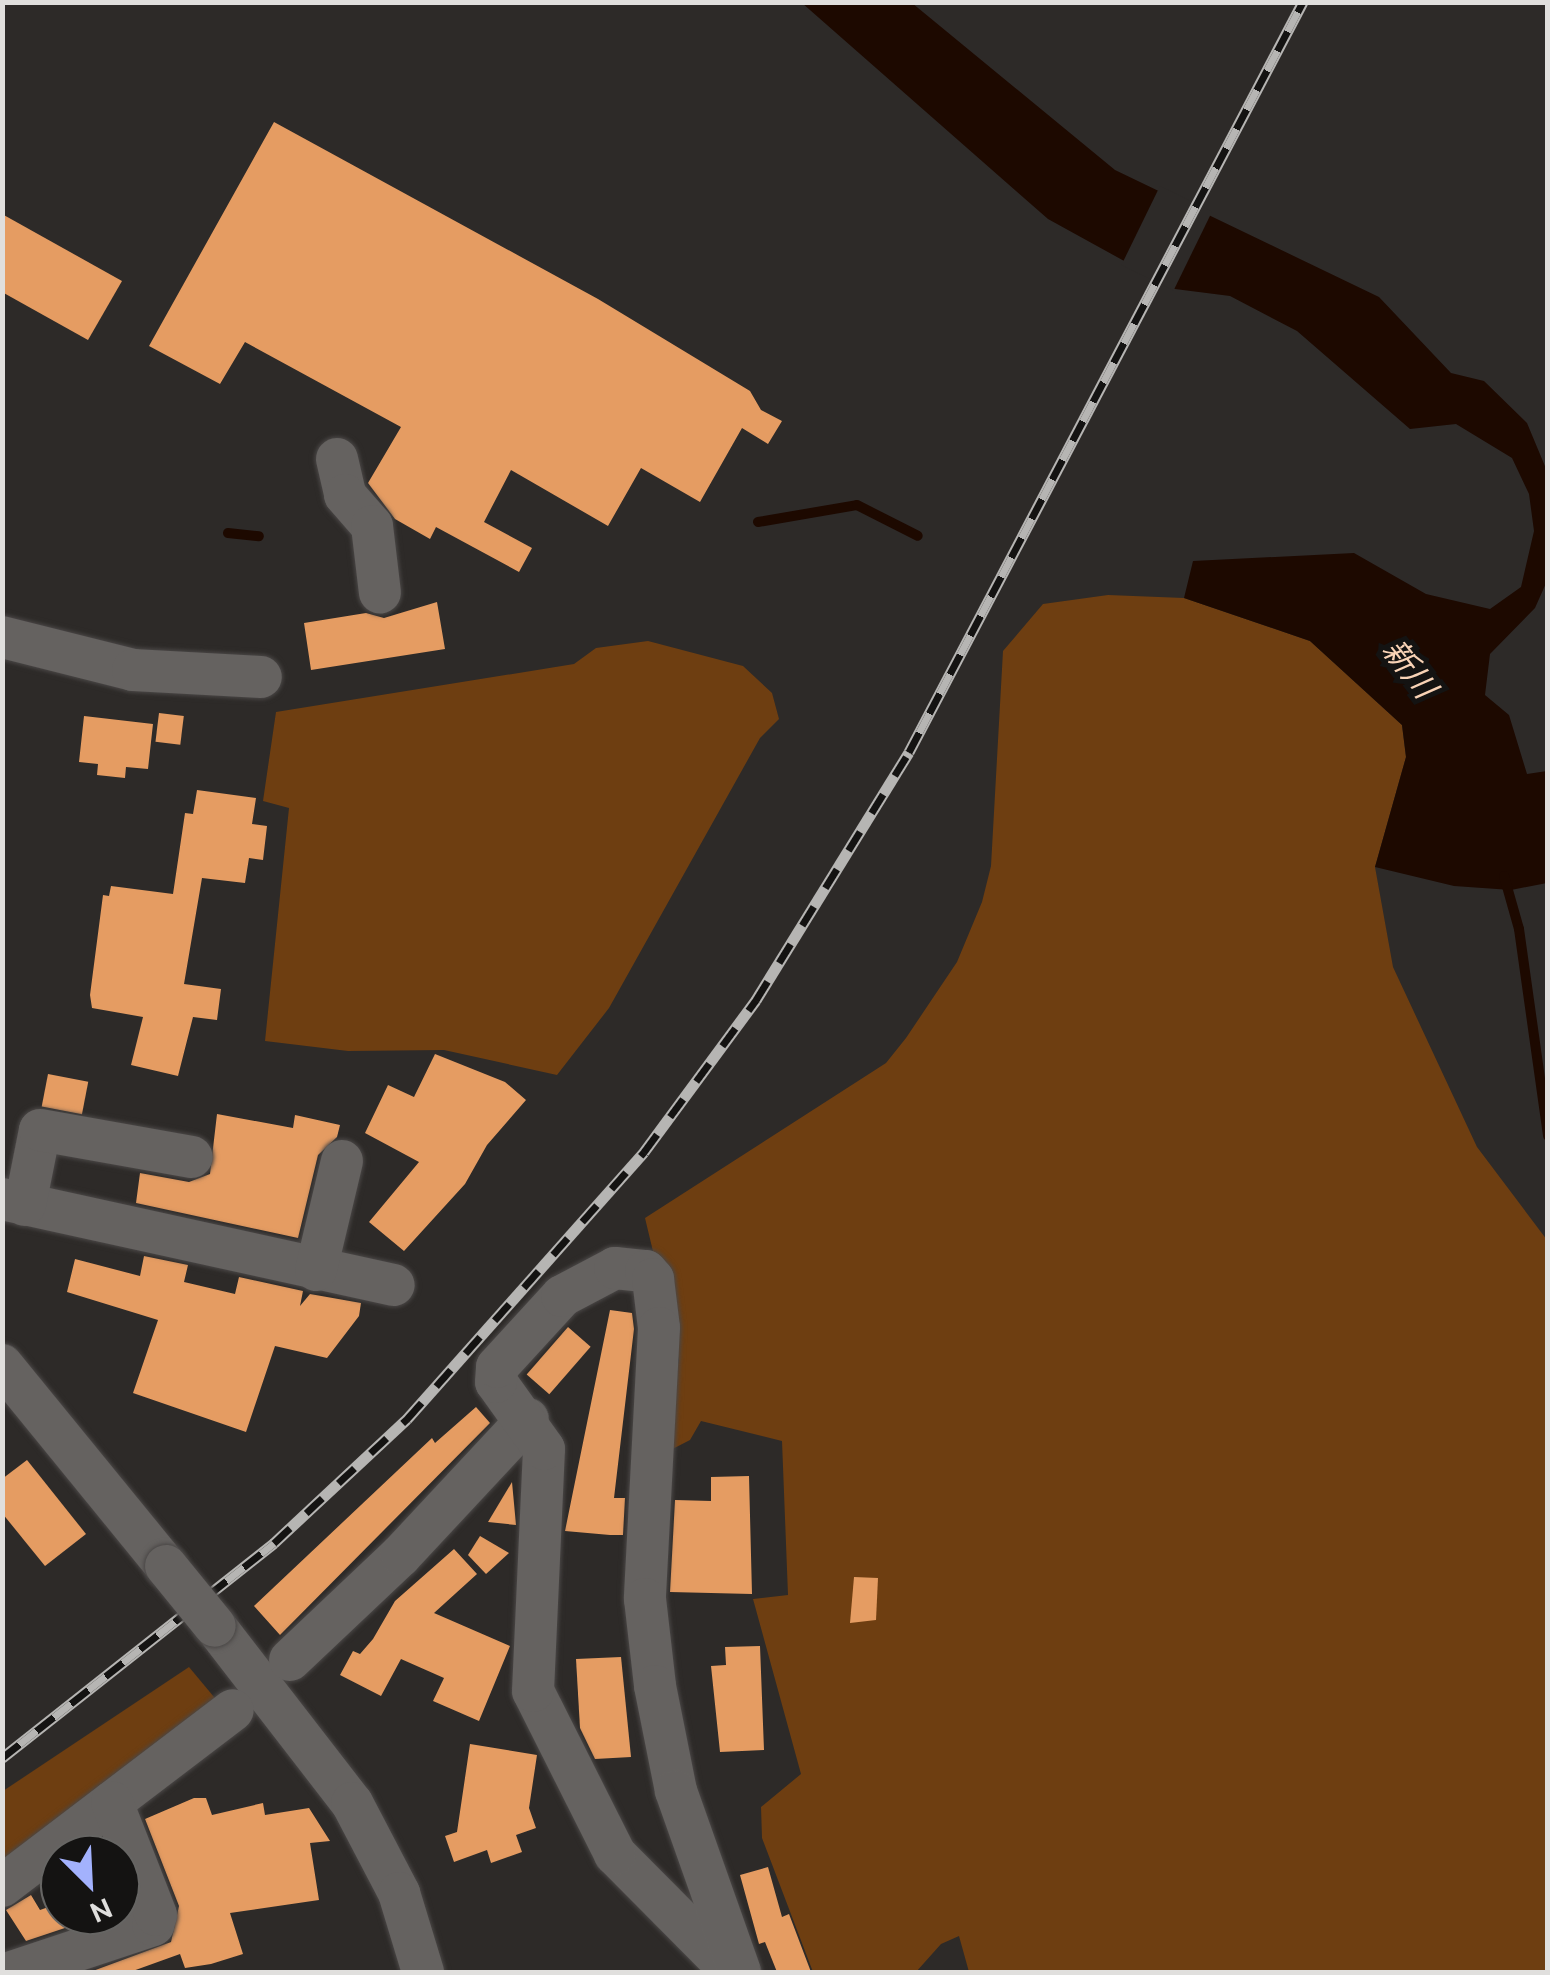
<!DOCTYPE html>
<meta charset="utf-8">
<style>
body{margin:0}
#map{position:relative;width:1550px;height:1975px;overflow:hidden;background:#2d2a28;font-family:Ubuntu,"Noto Sans JP",sans-serif}
div>[style]{position:absolute}
.green>*{inset:0;background:#6e3e11}
.water>*{inset:0;background:#1d0900}
.pier>*{inset:0;background:#2d2a28;transform-origin:0 0}
.stream>*{height:10px;margin:-5px;padding:0 5px;transform-origin:5px;border-radius:5px;background:#1d0900}
.building>*{inset:0;background:#e59c62;transform-origin:0 0}
.roads{filter:drop-shadow(0 0 2px #4a4746) drop-shadow(0 0 2px #4a4746)}
.minor>*{height:42px;margin:-21px;padding:0 21px;transform-origin:21px;border-radius:21px;background:#656260}
.rail>*{height:11px;margin-top:-5.5px;transform-origin:0;background:repeating-linear-gradient(90deg,#141312 0 22px,#b6b5b3 0 44px);box-sizing:border-box;border-block:2px solid #b6b5b3}
.bridges{filter:drop-shadow(0 0 2px #4a4746) drop-shadow(0 0 2px #4a4746)}
.minor-bridge>*{height:42px;margin:-21px;padding:0 21px;transform-origin:21px;border-radius:21px;background:#656260}
span{translate:-50% -50%;white-space:nowrap;text-align:center;line-height:1.15;-webkit-text-stroke:10px #141312;paint-order:stroke}
.water-label{font-size:32px;color:#f9d3b6;font-style:italic}
.frame{position:absolute;inset:0;border:5px solid #e0dfdd;pointer-events:none}
.north{position:absolute;left:40px;top:1835px;width:100px;height:100px;box-sizing:border-box;background:#141312;border:2px solid #666563;border-radius:50%;rotate:156deg;font-size:28px;font-weight:700;line-height:40px;text-align:center;color:#e0dfdd}
.north::after{content:'';display:block;margin:auto;width:35px;height:45px;background:#a3b2fd;clip-path:polygon(50% 0,100% 100%,50% 72%,0 100%)}
</style>
<div id="map">
<div class="green">
<div style="clip-path:polygon(1108px 595px,1184px 598px,1310px 641px,1402px 725px,1406px 757px,1375px 867px,1393px 967px,1477px 1147px,1547px 1240px,1547px 1972px,969px 1972px,959px 1936px,941px 1944px,916px 1972px,813px 1972px,762px 1838px,761px 1807px,801px 1774px,753px 1599px,788px 1595px,782px 1441px,701px 1421px,690px 1440px,657px 1457px,679px 1360px,645px 1218px,886px 1063px,906px 1038px,957px 962px,982px 902px,991px 866px,1003px 651px,1043px 604px)"></div>
<div style="clip-path:polygon(648px 641px,743px 666px,772px 693px,779px 719px,760px 738px,609px 1008px,557px 1075px,444px 1050px,348px 1051px,265px 1041px,289px 808px,263px 801px,276px 712px,574px 664px,596px 648px)"></div>
<div style="clip-path:polygon(189px 1667px,219px 1703px,3px 1872px,3px 1791px)"></div>
</div>
<div class="water">
<div style="clip-path:polygon(802px 3px,912px 3px,1115px 170px,1379px 297px,1451px 373px,1484px 381px,1527px 423px,1547px 471px,1547px 581px,1535px 608px,1490px 654px,1485px 695px,1509px 715px,1527px 774px,1547px 771px,1547px 883px,1511px 890px,1454px 886px,1375px 867px,1406px 757px,1402px 725px,1310px 641px,1184px 598px,1193px 561px,1354px 553px,1426px 594px,1490px 609px,1521px 587px,1534px 531px,1529px 494px,1512px 458px,1456px 424px,1410px 429px,1297px 331px,1230px 296px,1175px 289px,1048px 219px)"></div>
</div>
<div class="pier">
<div style="left:1160px;top:186px;width:58px;height:88px;rotate:26deg"></div>
</div>
<div class="stream">
<div style="left:758px;top:522px;width:100px;rotate:-9.7deg"></div>
<div style="left:857px;top:505px;width:68px;rotate:26.9deg"></div>
<div style="left:228px;top:533px;width:31px;rotate:6deg"></div>
<div style="left:1504px;top:876px;width:55px;rotate:74.2deg"></div>
<div style="left:1519px;top:929px;width:209px;rotate:82deg"></div>
</div>
<div class="building">
<div style="clip-path:polygon(274px 122px,598px 299px,750px 391px,761px 410px,782px 421px,768px 444px,742px 428px,700px 502px,641px 468px,608px 526px,511px 470px,484px 522px,532px 548px,519px 572px,436px 527px,430px 539px,395px 519px,368px 483px,401px 427px,245px 342px,220px 384px,149px 346px)"></div>
<div style="clip-path:polygon(2px 214px,122px 281px,88px 340px,2px 292px)"></div>
<div style="clip-path:polygon(437px 602px,445px 649px,311px 670px,304px 623px,366px 613px,384px 618px)"></div>
<div style="left:159px;top:713px;width:25px;height:29px;rotate:7deg"></div>
<div style="clip-path:polygon(84px 716px,153px 724px,148px 769px,126px 767px,125px 778px,97px 775px,98px 764px,79px 762px)"></div>
<div style="clip-path:polygon(197px 790px,256px 798px,252px 824px,267px 826px,263px 860px,249px 858px,245px 883px,202px 878px,184px 984px,221px 989px,217px 1020px,193px 1017px,178px 1076px,131px 1065px,143px 1017px,92px 1008px,90px 995px,103px 895px,109px 896px,111px 886px,173px 894px,185px 813px,193px 814px)"></div>
<div style="clip-path:polygon(435px 1054px,505px 1082px,526px 1100px,487px 1145px,465px 1184px,404px 1251px,369px 1222px,419px 1162px,365px 1133px,388px 1085px,414px 1097px)"></div>
<div style="left:48px;top:1074px;width:41px;height:33px;rotate:11deg"></div>
<div style="clip-path:polygon(217px 1114px,293px 1128px,295px 1115px,340px 1125px,337px 1137px,318px 1155px,298px 1238px,136px 1203px,140px 1173px,189px 1182px,210px 1174px)"></div>
<div style="clip-path:polygon(144px 1256px,188px 1265px,184px 1282px,235px 1294px,239px 1277px,303px 1291px,300px 1306px,310px 1294px,361px 1303px,359px 1316px,327px 1358px,275px 1346px,246px 1432px,133px 1393px,158px 1320px,67px 1292px,75px 1259px,140px 1276px)"></div>
<div style="clip-path:polygon(610px 1310px,632px 1313px,634px 1329px,614px 1498px,625px 1498px,623px 1535px,610px 1535px,565px 1531px)"></div>
<div style="left:568px;top:1327px;width:30px;height:63px;rotate:41deg"></div>
<div style="clip-path:polygon(476px 1407px,490px 1423px,280px 1635px,254px 1606px,432px 1438px,435px 1443px)"></div>
<div style="clip-path:polygon(27px 1460px,86px 1534px,45px 1566px,2px 1513px,2px 1479px)"></div>
<div style="clip-path:polygon(749px 1476px,752px 1594px,670px 1592px,675px 1500px,711px 1501px,711px 1477px)"></div>
<div style="clip-path:polygon(512px 1482px,516px 1525px,488px 1522px)"></div>
<div style="clip-path:polygon(480px 1536px,509px 1553px,486px 1574px,468px 1555px)"></div>
<div style="clip-path:polygon(454px 1549px,477px 1574px,434px 1613px,510px 1646px,479px 1721px,433px 1701px,444px 1678px,401px 1659px,381px 1696px,340px 1675px,353px 1651px,360px 1654px,373px 1639px,395px 1601px)"></div>
<div style="clip-path:polygon(854px 1577px,878px 1578px,876px 1620px,850px 1623px)"></div>
<div style="clip-path:polygon(760px 1646px,764px 1750px,720px 1752px,711px 1666px,726px 1665px,725px 1647px)"></div>
<div style="clip-path:polygon(621px 1657px,631px 1757px,595px 1759px,580px 1728px,576px 1659px)"></div>
<div style="clip-path:polygon(470px 1744px,537px 1755px,529px 1808px,536px 1828px,516px 1835px,522px 1852px,491px 1863px,487px 1850px,454px 1862px,445px 1836px,457px 1832px)"></div>
<div style="clip-path:polygon(194px 1798px,206px 1798px,212px 1815px,263px 1803px,265px 1815px,309px 1808px,330px 1841px,310px 1843px,319px 1900px,230px 1913px,243px 1954px,211px 1964px,185px 1968px,180px 1954px,130px 1972px,90px 1972px,171px 1942px,179px 1906px,145px 1819px)"></div>
<div style="clip-path:polygon(768px 1867px,782px 1917px,789px 1914px,811px 1972px,777px 1972px,765px 1942px,759px 1944px,740px 1875px)"></div>
<div style="clip-path:polygon(31px 1895px,40px 1910px,60px 1903px,60px 1915px,104px 1915px,26px 1941px,6px 1910px)"></div>
</div>
<div class="roads">
<div class="minor">
<div style="left:337px;top:459px;width:37px;rotate:77deg"></div>
<div style="left:345px;top:495px;width:41px;rotate:48.9deg"></div>
<div style="left:372px;top:526px;width:67px;rotate:83.2deg"></div>
<div style="left:2px;top:637px;width:135px;rotate:14.1deg"></div>
<div style="left:133px;top:670px;width:128px;rotate:3.1deg"></div>
<div style="left:2px;top:1199px;width:401px;rotate:12.4deg"></div>
<div style="left:25px;top:1205px;width:76px;rotate:-78.7deg"></div>
<div style="left:40px;top:1130px;width:154px;rotate:10.1deg"></div>
<div style="left:316px;top:1270px;width:112px;rotate:-76.6deg"></div>
<div style="left:2px;top:1365px;width:259px;rotate:50.8deg"></div>
<div style="left:215px;top:1626px;width:224px;rotate:52.3deg"></div>
<div style="left:352px;top:1803px;width:102px;rotate:62.4deg"></div>
<div style="left:399px;top:1893px;width:83px;rotate:73.1deg"></div>
<div style="left:290px;top:1660px;width:153px;rotate:-43.4deg"></div>
<div style="left:401px;top:1555px;width:186px;rotate:-47deg"></div>
<div style="left:2px;top:1886px;width:290px;rotate:-37.3deg"></div>
<div style="left:12px;top:1972px;width:149px;rotate:-18.4deg"></div>
<div style="left:153px;top:1925px;width:10px;rotate:-73deg"></div>
<div style="left:156px;top:1915px;width:121px;rotate:-111.3deg"></div>
<div style="left:732px;top:1972px;width:166px;rotate:-134.8deg"></div>
<div style="left:615px;top:1854px;width:182px;rotate:-116.7deg"></div>
<div style="left:533px;top:1691px;width:242px;rotate:-87.4deg"></div>
<div style="left:544px;top:1449px;width:82px;rotate:-125.6deg"></div>
<div style="left:496px;top:1382px;width:15px;rotate:-86deg"></div>
<div style="left:497px;top:1367px;width:96px;rotate:-47.5deg"></div>
<div style="left:562px;top:1296px;width:60px;rotate:-27.8deg"></div>
<div style="left:615px;top:1268px;width:31px;rotate:6deg"></div>
<div style="left:646px;top:1271px;width:11px;rotate:49deg"></div>
<div style="left:653px;top:1279px;width:49px;rotate:83deg"></div>
<div style="left:659px;top:1328px;width:271px;rotate:93deg"></div>
<div style="left:645px;top:1599px;width:88px;rotate:83.4deg"></div>
<div style="left:655px;top:1686px;width:107px;rotate:78.7deg"></div>
<div style="left:676px;top:1791px;width:192px;rotate:70.5deg"></div>
</div>
</div>
<div class="rail">
<div style="left:2px;top:1758px;width:347px;rotate:-38.3deg"></div>
<div style="left:274px;top:1543px;width:182px;rotate:-43deg"></div>
<div style="left:407px;top:1419px;width:357px;rotate:-48.4deg"></div>
<div style="left:644px;top:1152px;width:189px;rotate:-53.6deg"></div>
<div style="left:756px;top:1000px;width:291px;rotate:-58.3deg"></div>
<div style="left:909px;top:752px;width:847px;rotate:-62.29deg"></div>
</div>
<div class="bridges">
<div class="minor-bridge">
<div style="left:166px;top:1566px;width:77px;rotate:50.8deg"></div>
</div>
</div>
<div class="water-label">
<span style="left:1410px;top:668px;rotate:52deg">新川</span>
</div>
<div class="frame"></div>
<div class="north">N</div>
</div>
